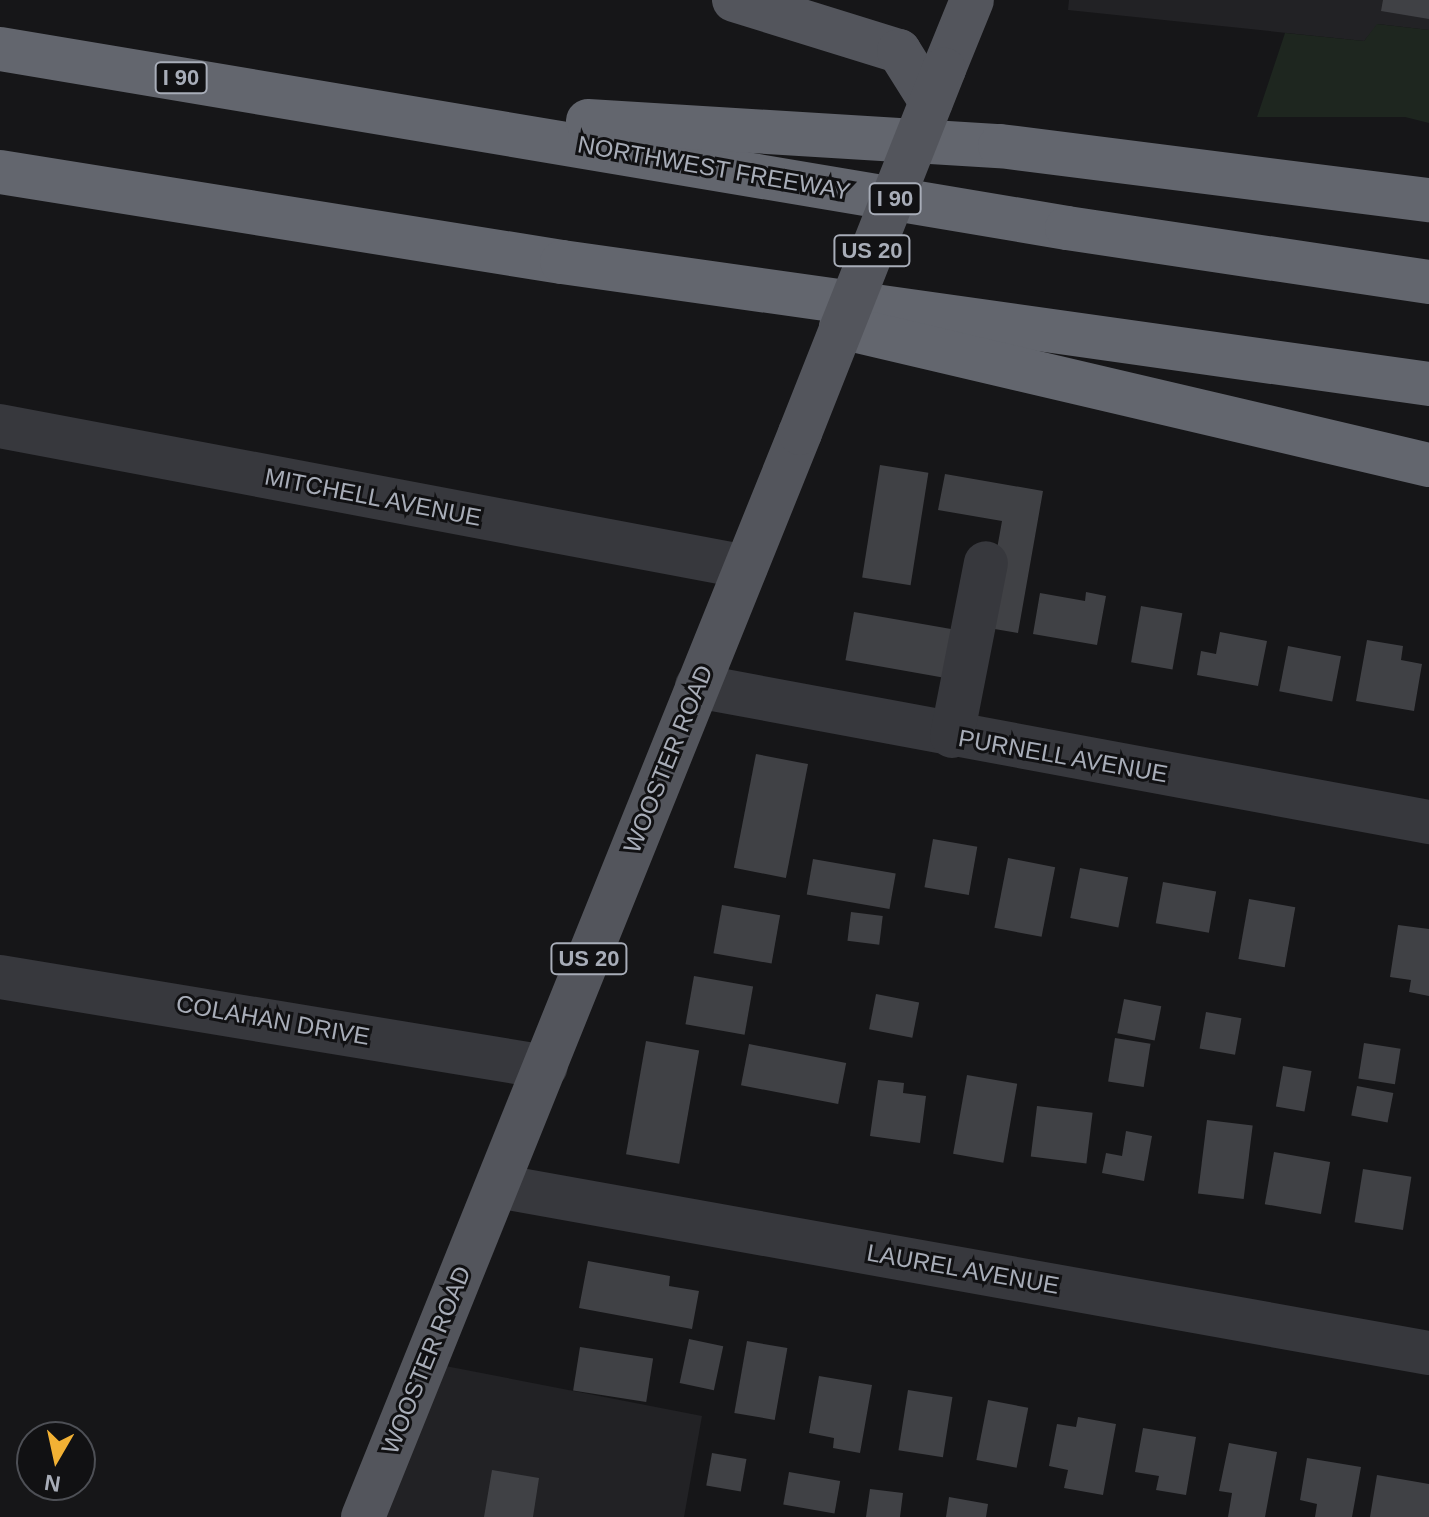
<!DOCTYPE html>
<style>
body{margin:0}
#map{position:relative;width:1429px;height:1517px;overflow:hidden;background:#161618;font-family:Arial,sans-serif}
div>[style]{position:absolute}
.built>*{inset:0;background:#222225}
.green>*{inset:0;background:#1e261f}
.building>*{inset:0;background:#404145;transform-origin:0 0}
.minor>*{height:44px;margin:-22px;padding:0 22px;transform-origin:22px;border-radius:22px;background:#37383d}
.major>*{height:44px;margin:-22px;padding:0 22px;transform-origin:22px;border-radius:22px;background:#53555c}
.highway>*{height:44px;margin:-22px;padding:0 22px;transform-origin:22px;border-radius:22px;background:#63666e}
.major-bridge>*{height:44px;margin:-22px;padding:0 22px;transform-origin:22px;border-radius:22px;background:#53555c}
span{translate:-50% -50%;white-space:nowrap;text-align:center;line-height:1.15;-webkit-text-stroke:6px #111113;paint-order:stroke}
.shield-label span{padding:2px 6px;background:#111113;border:2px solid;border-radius:6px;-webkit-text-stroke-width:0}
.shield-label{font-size:22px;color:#a8adb8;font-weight:700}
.street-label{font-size:24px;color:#a8adb8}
.north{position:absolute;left:16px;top:1421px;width:80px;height:80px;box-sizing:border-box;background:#111113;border:2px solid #4d4f55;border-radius:50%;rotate:189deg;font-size:22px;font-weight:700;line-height:32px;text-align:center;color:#a8adb8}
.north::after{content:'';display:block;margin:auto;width:28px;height:36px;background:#f2b134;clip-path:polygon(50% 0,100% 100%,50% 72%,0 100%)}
</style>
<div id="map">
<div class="built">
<div style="clip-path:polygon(1069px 0,1429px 0,1429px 30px,1378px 24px,1364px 41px,1068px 10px)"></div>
<div style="clip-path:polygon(435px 1364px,702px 1416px,684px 1517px,376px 1517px)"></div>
</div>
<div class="green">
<div style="clip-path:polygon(1377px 24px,1429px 30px,1429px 123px,1405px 117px,1257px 117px,1285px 33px,1364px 41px)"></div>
</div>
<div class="building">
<div style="clip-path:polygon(1383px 0,1429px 0,1429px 19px,1381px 11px)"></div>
<div style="left:880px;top:465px;width:49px;height:114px;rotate:9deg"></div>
<div style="clip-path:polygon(945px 474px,1043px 491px,1018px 633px,983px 627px,1002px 521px,938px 510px)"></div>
<div style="clip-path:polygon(1086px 592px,1106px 596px,1097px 645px,1033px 634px,1040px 593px,1085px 601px)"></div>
<div style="left:1141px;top:606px;width:42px;height:57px;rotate:10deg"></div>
<div style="left:854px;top:612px;width:113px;height:49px;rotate:10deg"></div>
<div style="clip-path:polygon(1220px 632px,1267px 641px,1258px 686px,1197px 675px,1201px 651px,1216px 654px)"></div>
<div style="clip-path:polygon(1367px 640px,1403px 646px,1401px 660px,1422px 664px,1414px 711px,1356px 701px)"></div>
<div style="left:1288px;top:646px;width:54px;height:46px;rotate:11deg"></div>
<div style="left:756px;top:754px;width:53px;height:116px;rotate:11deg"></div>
<div style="left:933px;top:839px;width:45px;height:49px;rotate:10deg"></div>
<div style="left:1008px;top:858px;width:48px;height:71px;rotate:11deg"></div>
<div style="left:813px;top:859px;width:84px;height:36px;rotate:10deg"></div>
<div style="left:1080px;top:868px;width:49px;height:51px;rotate:11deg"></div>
<div style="left:1163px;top:882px;width:54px;height:42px;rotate:10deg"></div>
<div style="left:1249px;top:899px;width:47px;height:61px;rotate:10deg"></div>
<div style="left:722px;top:905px;width:59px;height:49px;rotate:10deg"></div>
<div style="left:851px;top:912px;width:32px;height:29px;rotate:7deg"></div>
<div style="clip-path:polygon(1398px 925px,1429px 929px,1429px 996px,1409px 992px,1411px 980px,1390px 977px)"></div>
<div style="left:694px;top:976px;width:60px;height:49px;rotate:10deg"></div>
<div style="left:876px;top:994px;width:44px;height:36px;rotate:11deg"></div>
<div style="left:1124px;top:999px;width:38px;height:35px;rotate:11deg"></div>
<div style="left:1206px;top:1012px;width:36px;height:37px;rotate:10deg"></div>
<div style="left:1115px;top:1038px;width:36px;height:44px;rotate:9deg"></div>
<div style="left:646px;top:1041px;width:54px;height:115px;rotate:10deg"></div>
<div style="left:1364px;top:1043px;width:37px;height:36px;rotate:9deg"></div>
<div style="left:749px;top:1044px;width:99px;height:42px;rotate:11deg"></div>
<div style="left:1283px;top:1066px;width:29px;height:41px;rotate:10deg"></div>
<div style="left:967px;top:1075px;width:51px;height:80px;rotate:10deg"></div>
<div style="clip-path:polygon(878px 1080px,904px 1083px,903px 1093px,926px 1096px,920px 1143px,870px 1136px)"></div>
<div style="left:1357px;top:1086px;width:37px;height:30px;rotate:11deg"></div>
<div style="left:1037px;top:1106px;width:56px;height:51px;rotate:7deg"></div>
<div style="left:1207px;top:1120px;width:46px;height:74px;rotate:7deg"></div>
<div style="clip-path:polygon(1126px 1131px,1152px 1136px,1144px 1181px,1102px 1173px,1106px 1153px,1122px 1156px)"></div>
<div style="left:1274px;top:1152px;width:57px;height:53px;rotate:10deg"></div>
<div style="left:1363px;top:1169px;width:49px;height:54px;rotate:9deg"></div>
<div style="clip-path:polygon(588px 1261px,670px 1276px,669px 1286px,699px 1291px,692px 1329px,579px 1308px)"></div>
<div style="left:689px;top:1339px;width:35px;height:45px;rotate:12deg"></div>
<div style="left:747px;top:1341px;width:41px;height:73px;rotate:10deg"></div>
<div style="left:580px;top:1347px;width:74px;height:44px;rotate:9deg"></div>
<div style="clip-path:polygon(819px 1376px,872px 1385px,860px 1453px,833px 1448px,834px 1438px,809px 1433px)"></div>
<div style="left:908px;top:1390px;width:45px;height:61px;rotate:9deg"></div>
<div style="left:988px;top:1400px;width:41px;height:61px;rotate:11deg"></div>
<div style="clip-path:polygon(1078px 1417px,1116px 1424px,1103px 1495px,1064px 1488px,1068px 1470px,1049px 1466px,1057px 1424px,1076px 1427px)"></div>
<div style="clip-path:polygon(1143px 1428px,1196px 1437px,1186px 1495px,1156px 1490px,1159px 1476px,1135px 1472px)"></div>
<div style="clip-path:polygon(1229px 1443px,1277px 1452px,1265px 1517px,1228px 1517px,1232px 1493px,1219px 1491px)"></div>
<div style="left:712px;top:1453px;width:35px;height:33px;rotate:10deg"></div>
<div style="clip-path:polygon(1307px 1458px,1361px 1467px,1352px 1517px,1315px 1517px,1317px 1504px,1300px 1500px)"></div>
<div style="clip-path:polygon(492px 1470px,539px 1478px,533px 1517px,484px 1517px)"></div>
<div style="left:789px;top:1472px;width:52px;height:33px;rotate:10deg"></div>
<div style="clip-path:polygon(1377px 1475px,1429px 1484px,1429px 1517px,1370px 1517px)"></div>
<div style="clip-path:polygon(870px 1489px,903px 1493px,900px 1517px,866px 1517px)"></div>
<div style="clip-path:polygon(949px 1497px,988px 1504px,986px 1517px,946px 1517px)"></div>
</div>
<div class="minor">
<div style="left:0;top:426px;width:759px;rotate:10.7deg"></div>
<div style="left:697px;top:686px;width:745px;rotate:10.53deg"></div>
<div style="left:952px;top:736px;width:176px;rotate:-78.9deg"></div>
<div style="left:0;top:977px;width:553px;rotate:9.36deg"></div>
<div style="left:497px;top:1186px;width:947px;rotate:10.16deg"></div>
</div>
<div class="major">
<div style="left:734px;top:0;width:173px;rotate:17.2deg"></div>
<div style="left:899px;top:51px;width:60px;rotate:57.9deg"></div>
<div style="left:944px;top:69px;width:74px;rotate:-67.9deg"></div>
<div style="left:363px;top:1517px;width:1169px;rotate:-68.04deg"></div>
</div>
<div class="highway">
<div style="left:0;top:49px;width:1082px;rotate:9.52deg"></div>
<div style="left:1067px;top:228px;width:366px;rotate:8.5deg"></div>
<div style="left:588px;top:121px;width:413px;rotate:3.5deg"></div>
<div style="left:1000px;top:146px;width:432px;rotate:7.2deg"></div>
<div style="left:0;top:172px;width:569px;rotate:9.1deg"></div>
<div style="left:562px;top:262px;width:876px;rotate:8.01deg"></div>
<div style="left:841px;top:327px;width:604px;rotate:13.21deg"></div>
</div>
<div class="major-bridge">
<div style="left:800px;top:433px;width:391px;rotate:-68.4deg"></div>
</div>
<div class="shield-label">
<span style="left:181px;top:78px">I 90</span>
<span style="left:895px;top:199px">I 90</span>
<span style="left:872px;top:251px">US 20</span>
<span style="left:589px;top:959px">US 20</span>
</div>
<div class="street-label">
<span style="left:714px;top:168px;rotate:10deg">NORTHWEST FREEWAY</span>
<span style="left:373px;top:497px;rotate:11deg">MITCHELL AVENUE</span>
<span style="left:1063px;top:756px;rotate:10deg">PURNELL AVENUE</span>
<span style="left:668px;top:759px;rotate:-68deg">WOOSTER ROAD</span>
<span style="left:273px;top:1020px;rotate:10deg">COLAHAN DRIVE</span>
<span style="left:963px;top:1269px;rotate:10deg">LAUREL AVENUE</span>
<span style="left:426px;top:1360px;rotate:-68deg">WOOSTER ROAD</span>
</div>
<div class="north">N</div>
</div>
